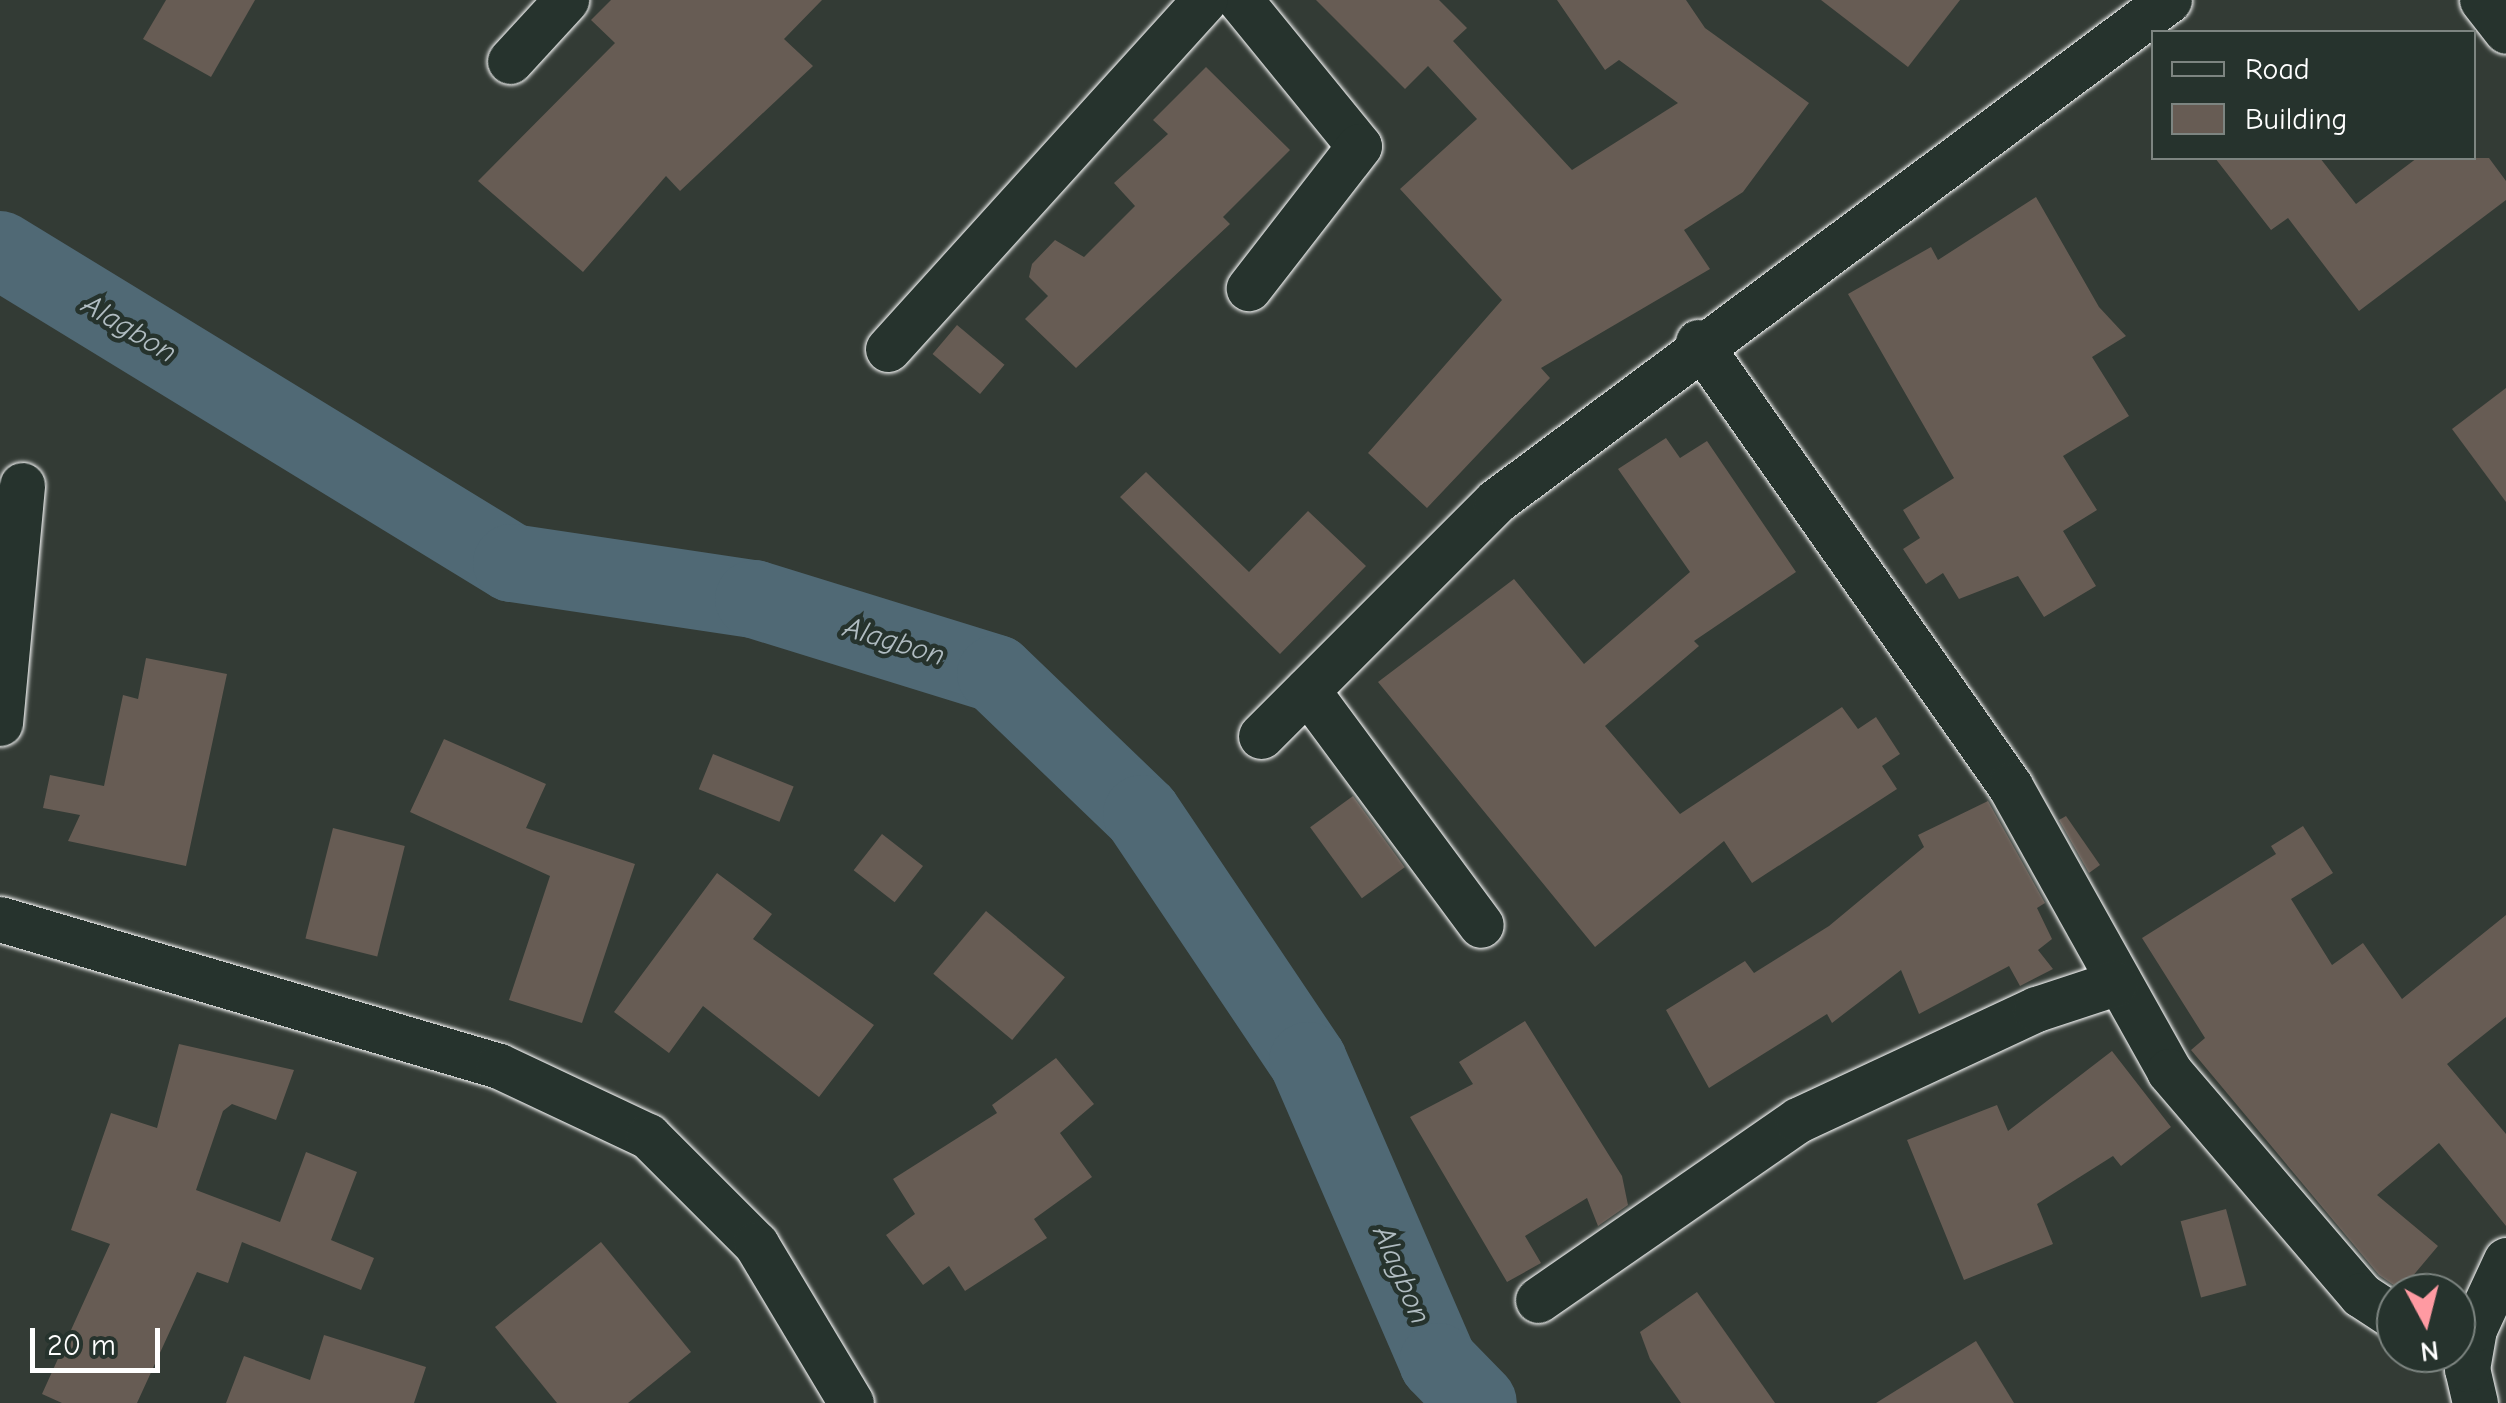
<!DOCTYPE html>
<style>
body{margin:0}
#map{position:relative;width:2506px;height:1403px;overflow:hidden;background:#333b35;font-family:"Comic Neue",sans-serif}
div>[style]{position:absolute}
.river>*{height:78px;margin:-39px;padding:0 39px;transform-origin:39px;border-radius:39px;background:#506975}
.building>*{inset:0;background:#675c54;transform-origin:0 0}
.roads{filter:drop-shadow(0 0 2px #fff) drop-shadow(0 0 2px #fff)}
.street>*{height:45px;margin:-22.5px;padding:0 22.5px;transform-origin:22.5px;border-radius:22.5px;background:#26332d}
span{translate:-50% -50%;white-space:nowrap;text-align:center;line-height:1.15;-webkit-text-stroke:9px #26332d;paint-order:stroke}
.water-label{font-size:30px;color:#b0bcc1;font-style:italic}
.legend{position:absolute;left:2151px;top:30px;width:325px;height:130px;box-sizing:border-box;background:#26332d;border:2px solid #7d8581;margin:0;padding:12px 18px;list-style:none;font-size:30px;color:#fff}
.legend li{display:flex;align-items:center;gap:20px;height:50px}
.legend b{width:50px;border:2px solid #7d8581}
.north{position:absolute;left:2376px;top:1273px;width:100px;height:100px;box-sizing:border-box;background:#26332d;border:2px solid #7d8581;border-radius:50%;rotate:173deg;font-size:28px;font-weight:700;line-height:40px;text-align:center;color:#fff}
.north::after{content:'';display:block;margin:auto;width:35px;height:45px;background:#ff9aa2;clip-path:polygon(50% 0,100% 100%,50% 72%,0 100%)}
.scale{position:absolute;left:30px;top:1328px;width:130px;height:45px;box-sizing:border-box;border:5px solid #fff;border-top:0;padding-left:12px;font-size:30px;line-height:35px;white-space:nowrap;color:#fff;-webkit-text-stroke:8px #26332d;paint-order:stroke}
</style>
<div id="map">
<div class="river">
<div style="left:0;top:250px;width:600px;rotate:31.44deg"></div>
<div style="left:512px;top:563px;width:245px;rotate:8.5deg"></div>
<div style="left:754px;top:599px;width:253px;rotate:17.2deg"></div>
<div style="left:996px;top:674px;width:202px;rotate:43.8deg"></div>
<div style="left:1142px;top:814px;width:298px;rotate:56.1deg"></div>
<div style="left:1308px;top:1061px;width:328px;rotate:66.6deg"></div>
<div style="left:1438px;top:1362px;width:57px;rotate:45.7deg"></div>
</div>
<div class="building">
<div style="clip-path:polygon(166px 0,255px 0,211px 77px,143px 39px)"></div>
<div style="clip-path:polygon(611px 0,822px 0,784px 39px,813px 66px,680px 191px,666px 176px,583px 272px,478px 181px,615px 43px,591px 20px)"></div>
<div style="clip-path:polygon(1316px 0,1439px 0,1467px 28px,1453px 41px,1572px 170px,1678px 103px,1619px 60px,1605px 70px,1557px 0,1686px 0,1705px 28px,1809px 103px,1743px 192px,1684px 230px,1710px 269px,1541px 368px,1550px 378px,1427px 508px,1368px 453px,1502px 300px,1400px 189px,1477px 119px,1428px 66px,1405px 89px)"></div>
<div style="clip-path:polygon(1821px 0,1960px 0,1908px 67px)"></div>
<div style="clip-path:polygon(1206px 67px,1290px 150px,1223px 217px,1230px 224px,1076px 368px,1025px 319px,1048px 296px,1029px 277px,1032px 264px,1055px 240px,1084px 257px,1135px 206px,1114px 183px,1168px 134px,1153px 120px)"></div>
<div style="clip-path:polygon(2215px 158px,2320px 158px,2356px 204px,2417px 158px,2489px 158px,2506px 181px,2506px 200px,2359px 311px,2288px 218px,2271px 230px)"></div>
<div style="clip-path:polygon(2036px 197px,2099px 307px,2126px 336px,2092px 357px,2129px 416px,2063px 456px,2097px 510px,2063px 531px,2096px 586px,2044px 617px,2018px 576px,1959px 599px,1943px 573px,1926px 584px,1903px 549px,1920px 538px,1903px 510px,1954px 478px,1848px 294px,1931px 247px,1938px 260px)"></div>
<div style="left:957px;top:325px;width:62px;height:38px;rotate:40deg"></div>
<div style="clip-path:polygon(2506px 388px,2506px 502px,2452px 429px)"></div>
<div style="clip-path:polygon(1666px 438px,1680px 458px,1707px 441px,1796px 572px,1694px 641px,1699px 646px,1605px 726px,1680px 814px,1842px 707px,1858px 729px,1876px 717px,1900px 754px,1882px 766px,1897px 789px,1752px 883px,1724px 841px,1595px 947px,1378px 682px,1514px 579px,1584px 664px,1690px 572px,1618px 469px)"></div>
<div style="clip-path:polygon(1146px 472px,1249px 572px,1308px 511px,1366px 566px,1280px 654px,1120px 497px)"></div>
<div style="clip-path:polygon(146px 658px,227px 674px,186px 866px,68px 841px,80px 815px,43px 808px,50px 775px,104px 786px,123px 695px,138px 699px)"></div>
<div style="clip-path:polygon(444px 739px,546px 784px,526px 828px,635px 864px,582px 1023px,509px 1000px,550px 876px,410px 812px)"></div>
<div style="left:713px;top:754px;width:87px;height:38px;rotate:22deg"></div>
<div style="left:1353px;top:796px;width:88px;height:53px;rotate:54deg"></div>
<div style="clip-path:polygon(1988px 801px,2045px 903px,2037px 908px,2052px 939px,2038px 950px,2053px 969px,2020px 986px,2009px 966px,1919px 1014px,1901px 970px,1832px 1023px,1827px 1014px,1709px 1088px,1666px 1010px,1745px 961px,1754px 973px,1829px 926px,1924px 847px,1918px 835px)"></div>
<div style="clip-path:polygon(2066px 816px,2100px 865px,2089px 873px,2059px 820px)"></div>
<div style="clip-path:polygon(2303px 826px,2333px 873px,2291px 899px,2332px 965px,2363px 943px,2402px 999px,2506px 915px,2506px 1017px,2447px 1064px,2506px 1134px,2506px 1226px,2439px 1143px,2377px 1195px,2438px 1246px,2401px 1290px,2379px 1275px,2191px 1050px,2205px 1038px,2142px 938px,2276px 854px,2271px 846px)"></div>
<div style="left:333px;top:828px;width:74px;height:114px;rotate:14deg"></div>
<div style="left:882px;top:834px;width:52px;height:46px;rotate:38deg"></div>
<div style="clip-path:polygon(717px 873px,772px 914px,753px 939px,874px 1025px,819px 1097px,703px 1006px,669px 1053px,614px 1012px)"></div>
<div style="left:986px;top:911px;width:103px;height:82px;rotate:40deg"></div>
<div style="clip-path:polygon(1525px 1021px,1622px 1176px,1628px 1205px,1598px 1226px,1587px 1198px,1525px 1236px,1541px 1263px,1507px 1282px,1410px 1117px,1473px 1084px,1459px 1062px)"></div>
<div style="clip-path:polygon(179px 1044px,294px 1070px,276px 1120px,232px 1104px,223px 1111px,196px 1190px,280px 1222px,306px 1152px,357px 1172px,331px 1240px,374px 1258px,361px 1290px,242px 1242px,228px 1283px,197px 1272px,137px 1403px,62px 1403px,42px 1394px,110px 1244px,71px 1230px,111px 1113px,157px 1128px)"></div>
<div style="clip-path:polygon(2112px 1051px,2171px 1127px,2121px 1166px,2113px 1156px,2037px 1204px,2053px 1244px,1964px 1280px,1907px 1140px,1997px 1105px,2008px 1131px)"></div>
<div style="clip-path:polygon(1056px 1058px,1094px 1104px,1060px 1133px,1092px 1177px,1034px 1219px,1047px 1238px,965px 1291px,949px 1266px,923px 1285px,886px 1235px,915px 1214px,893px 1179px,997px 1113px,992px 1105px)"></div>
<div style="left:2226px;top:1209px;width:79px;height:47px;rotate:75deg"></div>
<div style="clip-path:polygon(601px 1242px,691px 1352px,628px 1403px,557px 1403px,495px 1327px)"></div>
<div style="clip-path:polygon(1697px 1292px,1775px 1403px,1681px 1403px,1650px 1359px,1640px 1332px)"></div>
<div style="clip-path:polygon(324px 1335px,426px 1367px,414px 1403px,226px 1403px,244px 1356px,310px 1380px)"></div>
<div style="clip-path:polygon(1976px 1341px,2014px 1403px,1876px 1403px)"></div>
</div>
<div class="roads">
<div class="street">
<div style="left:1240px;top:0;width:188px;rotate:50.8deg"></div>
<div style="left:1359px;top:146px;width:180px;rotate:127.8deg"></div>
<div style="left:2482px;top:0;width:39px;rotate:52deg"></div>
<div style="left:510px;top:61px;width:83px;rotate:-47.4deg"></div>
<div style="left:1698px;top:342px;width:543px;rotate:54.9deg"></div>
<div style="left:2010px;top:786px;width:326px;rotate:60.8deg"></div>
<div style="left:2169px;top:1071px;width:295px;rotate:49.4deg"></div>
<div style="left:2361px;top:1295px;width:42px;rotate:33.3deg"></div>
<div style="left:888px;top:349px;width:471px;rotate:-47.8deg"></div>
<div style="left:1307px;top:690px;width:292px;rotate:53.5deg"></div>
<div style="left:0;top:723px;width:239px;rotate:-84.7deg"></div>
<div style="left:1261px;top:736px;width:332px;rotate:-45deg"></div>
<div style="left:1496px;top:501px;width:839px;rotate:-36.67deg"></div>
<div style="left:0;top:919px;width:520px;rotate:16.41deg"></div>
<div style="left:499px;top:1066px;width:165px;rotate:25.2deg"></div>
<div style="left:648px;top:1136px;width:153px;rotate:45deg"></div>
<div style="left:756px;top:1244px;width:185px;rotate:59.1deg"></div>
<div style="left:1538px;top:1300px;width:316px;rotate:-34.7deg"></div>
<div style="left:1798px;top:1120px;width:263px;rotate:-25deg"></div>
<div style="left:2036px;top:1009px;width:83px;rotate:-18.2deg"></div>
<div style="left:2475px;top:1403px;width:35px;rotate:-103deg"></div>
<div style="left:2467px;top:1369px;width:41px;rotate:-80.1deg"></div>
<div style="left:2474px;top:1329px;width:76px;rotate:-65.1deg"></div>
</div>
</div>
<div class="water-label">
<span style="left:129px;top:329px;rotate:31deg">Alagbon</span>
<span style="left:894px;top:642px;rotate:17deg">Alagbon</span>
<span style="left:1401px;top:1275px;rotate:67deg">Alagbon</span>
</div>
<ul class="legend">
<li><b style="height:12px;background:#26332d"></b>Road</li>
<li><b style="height:28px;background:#675c54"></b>Building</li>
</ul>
<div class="north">N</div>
<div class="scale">20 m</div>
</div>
